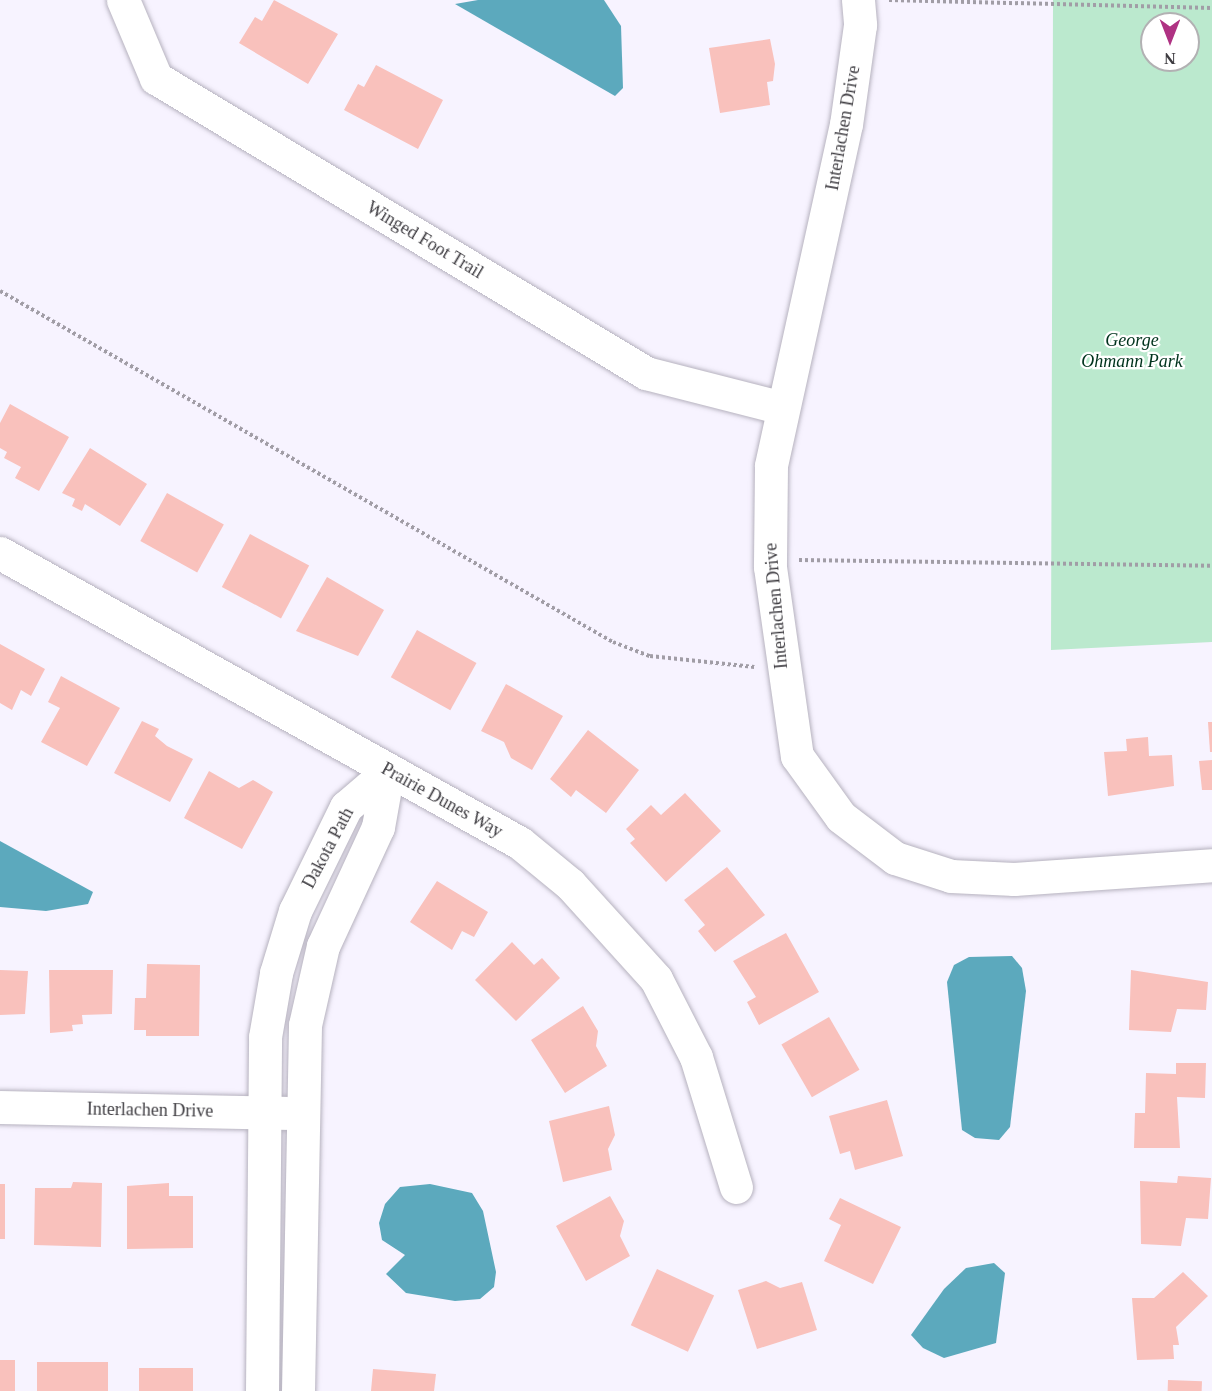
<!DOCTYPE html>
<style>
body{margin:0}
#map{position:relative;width:1212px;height:1391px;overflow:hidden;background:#f7f3ff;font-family:"Times New Roman",serif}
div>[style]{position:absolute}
.green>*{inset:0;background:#bbe9ce}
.water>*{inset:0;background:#5ca9bd}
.building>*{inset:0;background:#f9c1bc;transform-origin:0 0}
.path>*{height:4px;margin-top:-2px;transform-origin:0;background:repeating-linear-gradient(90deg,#a19da6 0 3px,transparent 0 6px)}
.roads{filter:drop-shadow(0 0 2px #b6b2bf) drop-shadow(0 0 2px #b6b2bf)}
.street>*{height:33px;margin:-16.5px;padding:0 16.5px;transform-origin:16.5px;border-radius:16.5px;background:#fff}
span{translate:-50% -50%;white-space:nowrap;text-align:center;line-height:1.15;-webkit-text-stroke:4.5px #fff;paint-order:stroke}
.street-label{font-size:18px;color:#3e3c41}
.park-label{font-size:18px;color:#00331d;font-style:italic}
.north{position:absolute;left:1140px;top:12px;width:60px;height:60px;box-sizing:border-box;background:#fff;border:2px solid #b2b1b3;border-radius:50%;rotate:180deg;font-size:16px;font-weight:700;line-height:24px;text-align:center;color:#3e3c41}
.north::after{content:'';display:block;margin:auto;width:21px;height:27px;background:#af3283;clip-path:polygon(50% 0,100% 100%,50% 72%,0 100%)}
</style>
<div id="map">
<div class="green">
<div style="clip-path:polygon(evenodd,1053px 0,1212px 0,1212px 642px,1051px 650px,1053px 0,1152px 24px,1188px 24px,1188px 60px,1152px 60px,1152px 24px)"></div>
</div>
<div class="water">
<div style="clip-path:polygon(478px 0,604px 0,621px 26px,623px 88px,615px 96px,455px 4px)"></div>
<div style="clip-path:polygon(0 841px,93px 892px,88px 904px,46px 911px,0 907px)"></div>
<div style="clip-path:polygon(1012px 956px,1022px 968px,1026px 991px,1010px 1127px,999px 1140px,975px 1138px,962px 1130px,947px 982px,954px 965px,969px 957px)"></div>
<div style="clip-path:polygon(430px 1184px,472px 1193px,483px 1211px,496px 1272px,494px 1287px,480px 1299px,455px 1301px,406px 1293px,386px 1274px,405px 1255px,382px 1240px,379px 1223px,385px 1204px,400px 1187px)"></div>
<div style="clip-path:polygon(994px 1263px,1005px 1273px,996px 1343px,944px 1358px,923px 1348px,911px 1335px,944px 1289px,966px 1268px)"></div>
</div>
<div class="building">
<div style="clip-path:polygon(274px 0,338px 34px,308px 84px,239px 43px,255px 17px,262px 21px)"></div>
<div style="clip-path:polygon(770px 39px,775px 64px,773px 81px,767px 82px,770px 105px,720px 113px,709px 48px)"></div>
<div style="clip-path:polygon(376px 65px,443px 100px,418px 149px,344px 110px,358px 84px,364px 87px)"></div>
<div style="clip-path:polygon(10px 404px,69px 437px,39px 491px,15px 478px,21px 467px,4px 458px,7px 452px,0 448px,0 423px)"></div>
<div style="clip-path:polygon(90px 448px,147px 484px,120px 526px,85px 504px,82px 511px,72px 506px,75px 499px,62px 493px)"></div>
<div style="left:167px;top:493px;width:65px;height:55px;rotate:29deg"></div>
<div style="left:250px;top:534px;width:67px;height:60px;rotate:28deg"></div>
<div style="clip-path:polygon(327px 577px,384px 610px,358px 656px,296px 631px)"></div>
<div style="left:417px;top:630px;width:68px;height:54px;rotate:29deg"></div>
<div style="clip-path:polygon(0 644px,45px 669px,31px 696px,21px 690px,12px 710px,0 703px)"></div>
<div style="clip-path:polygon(61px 676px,120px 708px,87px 766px,41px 742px,60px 708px,48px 702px)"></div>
<div style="clip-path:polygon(506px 684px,563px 716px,532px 770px,511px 758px,504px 742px,481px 731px)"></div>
<div style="clip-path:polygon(142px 721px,159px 729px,155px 736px,167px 746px,193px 759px,170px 802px,114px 773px)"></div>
<div style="clip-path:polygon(1208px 722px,1212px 722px,1212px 752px,1210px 752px)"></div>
<div style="clip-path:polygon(588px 730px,639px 770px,606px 813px,576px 790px,571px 797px,550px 779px)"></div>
<div style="clip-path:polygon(1148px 737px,1149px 756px,1172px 755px,1174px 786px,1108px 796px,1104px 752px,1127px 751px,1126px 739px)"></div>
<div style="clip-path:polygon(1212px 760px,1212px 790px,1202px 790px,1199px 761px)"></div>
<div style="clip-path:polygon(209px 771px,239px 788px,253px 780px,273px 792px,242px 849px,184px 818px)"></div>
<div style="clip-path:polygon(685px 793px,721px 831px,666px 882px,630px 843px,635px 839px,626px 829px,651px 805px,661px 815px)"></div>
<div style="clip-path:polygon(727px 867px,765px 915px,715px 952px,698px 931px,705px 925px,684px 900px)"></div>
<div style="clip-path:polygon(437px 881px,488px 912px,474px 937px,462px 931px,452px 950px,410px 922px)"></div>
<div style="clip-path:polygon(786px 933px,819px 992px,759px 1025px,747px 1002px,756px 997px,733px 961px)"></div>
<div style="clip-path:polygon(512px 942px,534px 965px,542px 958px,560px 978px,516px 1021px,475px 980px)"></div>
<div style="clip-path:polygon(147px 964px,200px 965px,199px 1036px,146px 1036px,146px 1030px,134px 1030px,135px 998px,146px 998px)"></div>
<div style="clip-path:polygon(0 970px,28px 971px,25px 1014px,0 1015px)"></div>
<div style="clip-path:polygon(49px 970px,113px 970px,112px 1014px,82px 1015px,83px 1024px,72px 1025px,73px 1031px,50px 1033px)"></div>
<div style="clip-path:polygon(1131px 970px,1208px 982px,1206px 1010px,1177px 1009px,1171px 1032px,1129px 1030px)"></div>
<div style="clip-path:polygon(583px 1006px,598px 1031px,596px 1046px,607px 1066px,565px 1093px,531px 1040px)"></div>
<div style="left:829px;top:1017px;width:61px;height:55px;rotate:60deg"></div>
<div style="clip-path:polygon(1176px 1063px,1206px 1063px,1205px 1098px,1177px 1097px,1180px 1148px,1134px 1148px,1135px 1113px,1145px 1113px,1146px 1073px,1176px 1074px)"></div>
<div style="clip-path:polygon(887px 1100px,903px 1156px,855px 1170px,850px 1151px,840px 1154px,829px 1116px)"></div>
<div style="clip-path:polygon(609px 1106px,615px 1135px,608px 1149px,612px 1170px,563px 1182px,549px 1121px)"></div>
<div style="clip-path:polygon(1178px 1176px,1211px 1178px,1208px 1219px,1186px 1218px,1181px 1246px,1141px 1244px,1140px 1181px,1177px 1183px)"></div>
<div style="clip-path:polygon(73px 1182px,102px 1183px,101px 1247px,34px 1245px,35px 1188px,71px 1188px)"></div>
<div style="clip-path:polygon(169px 1183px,169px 1196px,193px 1196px,193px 1248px,127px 1249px,127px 1186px)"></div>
<div style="left:0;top:1184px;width:5px;height:55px"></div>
<div style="clip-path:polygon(610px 1196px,624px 1221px,620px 1236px,630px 1256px,586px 1281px,556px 1226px)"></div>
<div style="clip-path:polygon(840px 1198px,901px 1227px,873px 1284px,824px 1261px,841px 1225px,829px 1219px)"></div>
<div style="left:657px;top:1269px;width:63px;height:62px;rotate:25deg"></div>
<div style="clip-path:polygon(1183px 1272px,1208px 1296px,1176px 1327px,1179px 1345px,1173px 1345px,1174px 1359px,1137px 1360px,1132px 1298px,1154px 1298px)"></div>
<div style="clip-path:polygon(766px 1281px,780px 1288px,802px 1282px,817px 1330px,757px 1349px,738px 1290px)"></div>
<div style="left:0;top:1360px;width:15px;height:31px"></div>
<div style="left:108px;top:1362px;width:29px;height:71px;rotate:90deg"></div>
<div style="left:193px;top:1368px;width:23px;height:54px;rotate:90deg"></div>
<div style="clip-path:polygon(373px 1369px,436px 1374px,434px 1391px,371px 1391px)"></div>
<div style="left:1168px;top:1380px;width:34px;height:11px;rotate:2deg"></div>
</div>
<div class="path">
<div style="left:889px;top:0;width:323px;rotate:1.4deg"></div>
<div style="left:0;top:291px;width:706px;rotate:29.8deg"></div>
<div style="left:613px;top:642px;width:40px;rotate:21deg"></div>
<div style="left:650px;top:656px;width:105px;rotate:6deg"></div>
<div style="left:799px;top:560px;width:413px;rotate:0.8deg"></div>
</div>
<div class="roads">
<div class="street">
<div style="left:123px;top:0;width:85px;rotate:67.1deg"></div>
<div style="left:156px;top:78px;width:572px;rotate:31.05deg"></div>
<div style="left:646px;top:373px;width:141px;rotate:14.3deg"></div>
<div style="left:858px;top:0;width:25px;rotate:85deg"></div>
<div style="left:860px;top:25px;width:100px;rotate:98deg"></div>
<div style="left:846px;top:124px;width:350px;rotate:102.4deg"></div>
<div style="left:771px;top:466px;width:101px;rotate:90.6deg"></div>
<div style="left:770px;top:567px;width:191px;rotate:81.9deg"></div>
<div style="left:797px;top:756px;width:75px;rotate:54.2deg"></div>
<div style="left:841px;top:817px;width:68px;rotate:37.2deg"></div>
<div style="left:895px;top:858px;width:59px;rotate:17.8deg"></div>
<div style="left:951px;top:876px;width:63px;rotate:2.7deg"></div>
<div style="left:1014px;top:879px;width:198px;rotate:-4deg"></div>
<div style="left:0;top:553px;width:595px;rotate:29.15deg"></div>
<div style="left:520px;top:843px;width:65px;rotate:39.4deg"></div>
<div style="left:570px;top:884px;width:128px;rotate:47.8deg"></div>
<div style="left:656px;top:979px;width:88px;rotate:62.9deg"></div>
<div style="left:696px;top:1057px;width:136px;rotate:72.9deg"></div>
<div style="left:0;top:1107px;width:286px;rotate:1.2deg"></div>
<div style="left:262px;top:1391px;width:354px;rotate:-89.5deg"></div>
<div style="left:265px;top:1037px;width:65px;rotate:-80.2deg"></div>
<div style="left:276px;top:973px;width:65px;rotate:-73deg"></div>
<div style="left:295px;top:911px;width:116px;rotate:-63.9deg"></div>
<div style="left:346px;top:807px;width:55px;rotate:-40.6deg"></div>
<div style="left:298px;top:1391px;width:366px;rotate:-88.9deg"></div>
<div style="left:305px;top:1025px;width:81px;rotate:-77.2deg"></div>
<div style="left:323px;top:946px;width:131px;rotate:-65.2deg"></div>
<div style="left:378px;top:827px;width:57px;rotate:-79.9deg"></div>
</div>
</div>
<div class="street-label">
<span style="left:843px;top:128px;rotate:-80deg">Interlachen Drive</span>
<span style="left:425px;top:240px;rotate:31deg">Winged Foot Trail</span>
<span style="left:776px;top:606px;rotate:-95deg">Interlachen Drive</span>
<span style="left:442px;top:800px;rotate:29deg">Prairie Dunes Way</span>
<span style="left:328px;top:848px;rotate:-62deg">Dakota Path</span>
<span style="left:150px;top:1110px;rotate:1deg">Interlachen Drive</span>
</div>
<div class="park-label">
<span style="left:1132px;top:351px">George<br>Ohmann Park</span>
</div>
<div class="north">N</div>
</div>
